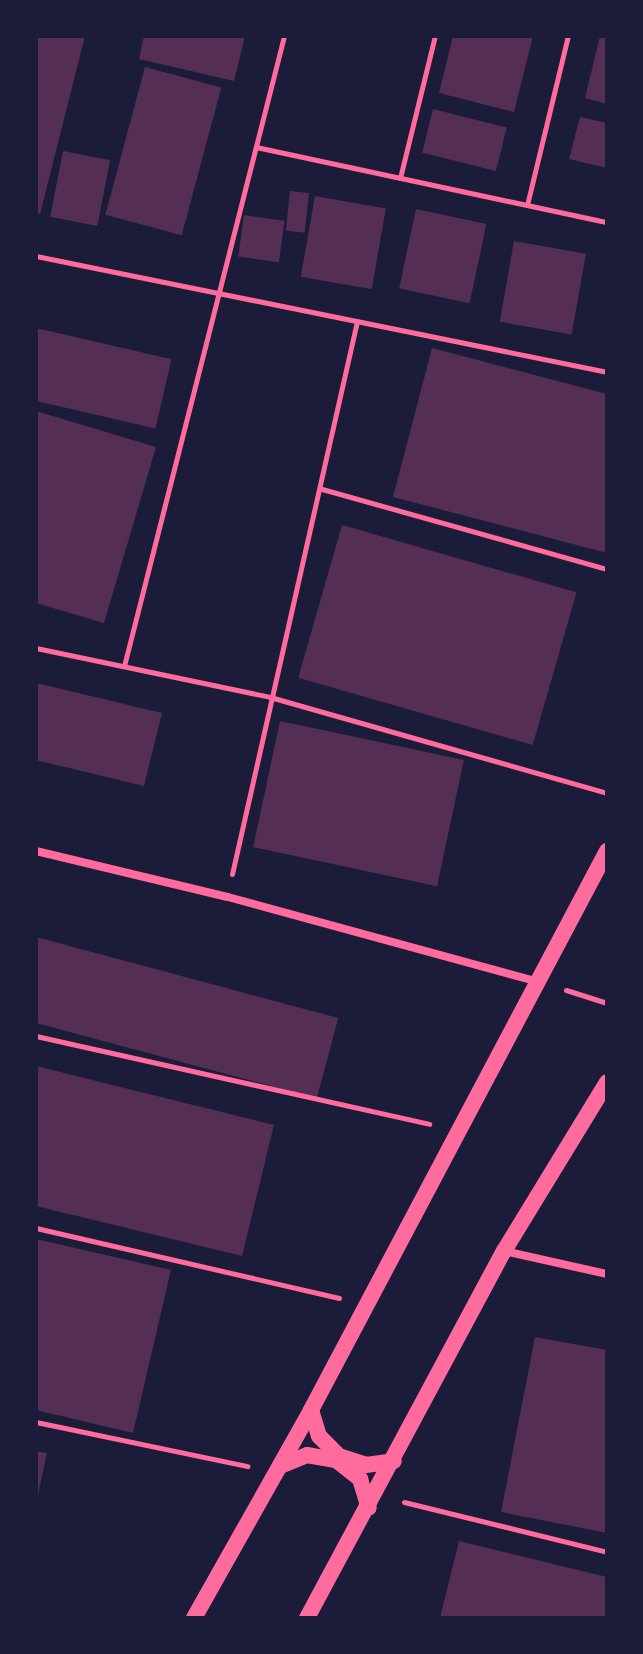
<!DOCTYPE html>
<style>
body{margin:0}
#map{position:relative;width:643px;height:1654px;overflow:hidden;background:#1b1b3a;font-family:Lora,serif}
div>[style]{position:absolute}
.building>*{inset:0;background:#542f53;transform-origin:0 0}
.path>*{height:5px;margin:-2.5px;padding:0 2.5px;transform-origin:2.5px;border-radius:2.5px;background:#ff6b9d}
.minor>*{height:8px;margin:-4px;padding:0 4px;transform-origin:4px;border-radius:4px;background:#ff6b9d}
.secondary>*{height:16px;margin:-8px;padding:0 8px;transform-origin:8px;border-radius:8px;background:#ff6b9d}
span{translate:-50% -50%;white-space:nowrap;text-align:center;line-height:1.15;-webkit-text-stroke:6px #1b1b3a;paint-order:stroke}
.frame{position:absolute;inset:0;border:38px solid #1b1b3a;pointer-events:none}
</style>
<div id="map">
<div class="building">
<div style="clip-path:polygon(36px 36px,85px 36px,40px 214px,36px 213px)"></div>
<div style="clip-path:polygon(144px 36px,245px 36px,234px 81px,139px 59px)"></div>
<div style="clip-path:polygon(453px 36px,533px 36px,514px 112px,439px 93px)"></div>
<div style="clip-path:polygon(600px 36px,607px 36px,607px 104px,585px 98px)"></div>
<div style="left:145px;top:67px;width:79px;height:153px;rotate:15deg"></div>
<div style="left:433px;top:109px;width:76px;height:45px;rotate:14deg"></div>
<div style="clip-path:polygon(580px 117px,607px 123px,607px 168px,569px 159px)"></div>
<div style="left:63px;top:151px;width:48px;height:67px;rotate:11deg"></div>
<div style="left:290px;top:191px;width:19px;height:40px;rotate:6deg"></div>
<div style="left:315px;top:196px;width:72px;height:82px;rotate:10deg"></div>
<div style="left:416px;top:209px;width:72px;height:81px;rotate:12deg"></div>
<div style="left:244px;top:215px;width:41px;height:42px;rotate:8deg"></div>
<div style="left:514px;top:241px;width:73px;height:82px;rotate:10deg"></div>
<div style="left:36px;top:328px;width:139px;height:71px;rotate:13deg"></div>
<div style="clip-path:polygon(432px 348px,607px 394px,607px 553px,393px 497px)"></div>
<div style="clip-path:polygon(36px 411px,156px 447px,104px 623px,36px 603px)"></div>
<div style="left:342px;top:525px;width:244px;height:159px;rotate:16deg"></div>
<div style="clip-path:polygon(36px 683px,162px 713px,144px 786px,36px 760px)"></div>
<div style="left:280px;top:721px;width:188px;height:129px;rotate:12deg"></div>
<div style="left:36px;top:937px;width:313px;height:83px;rotate:15deg"></div>
<div style="clip-path:polygon(36px 1066px,274px 1125px,242px 1256px,36px 1206px)"></div>
<div style="clip-path:polygon(36px 1239px,171px 1270px,133px 1433px,36px 1410px)"></div>
<div style="clip-path:polygon(535px 1337px,607px 1350px,607px 1533px,501px 1512px)"></div>
<div style="clip-path:polygon(36px 1451px,47px 1453px,37px 1499px,36px 1499px)"></div>
<div style="clip-path:polygon(459px 1541px,607px 1577px,607px 1618px,440px 1618px)"></div>
</div>
<div class="path">
<div style="left:256px;top:147px;width:359px;rotate:12.1deg"></div>
<div style="left:400px;top:178px;width:146px;rotate:-76.2deg"></div>
<div style="left:527px;top:205px;width:174px;rotate:-76.4deg"></div>
<div style="left:36px;top:256px;width:583px;rotate:11.48deg"></div>
<div style="left:322px;top:489px;width:296px;rotate:15.7deg"></div>
<div style="left:36px;top:648px;width:239px;rotate:11.8deg"></div>
<div style="left:270px;top:697px;width:350px;rotate:15.9deg"></div>
<div style="left:124px;top:666px;width:650px;rotate:-75.75deg"></div>
<div style="left:232px;top:874px;width:567px;rotate:-77.26deg"></div>
<div style="left:566px;top:990px;width:43px;rotate:17.6deg"></div>
<div style="left:36px;top:1036px;width:403px;rotate:12.6deg"></div>
<div style="left:36px;top:1228px;width:311px;rotate:13deg"></div>
<div style="left:36px;top:1422px;width:216px;rotate:11.8deg"></div>
<div style="left:404px;top:1502px;width:209px;rotate:13.8deg"></div>
</div>
<div class="minor">
<div style="left:36px;top:851px;width:197px;rotate:13.5deg"></div>
<div style="left:228px;top:897px;width:321px;rotate:15.3deg"></div>
<div style="left:504px;top:1251px;width:106px;rotate:12.6deg"></div>
</div>
<div class="secondary">
<div style="left:311px;top:1410px;width:27px;rotate:73deg"></div>
<div style="left:319px;top:1436px;width:28px;rotate:45deg"></div>
<div style="left:339px;top:1456px;width:28px;rotate:18deg"></div>
<div style="left:366px;top:1465px;width:28px;rotate:-8deg"></div>
<div style="left:280px;top:1466px;width:29px;rotate:-22deg"></div>
<div style="left:307px;top:1455px;width:29px;rotate:10deg"></div>
<div style="left:336px;top:1460px;width:31px;rotate:38deg"></div>
<div style="left:360px;top:1479px;width:30px;rotate:73deg"></div>
<div style="left:194px;top:1618px;width:239px;rotate:-60.6deg"></div>
<div style="left:311px;top:1410px;width:633px;rotate:-62.1deg"></div>
<div style="left:307px;top:1618px;width:417px;rotate:-61.8deg"></div>
<div style="left:504px;top:1251px;width:198px;rotate:-58.6deg"></div>
</div>
<div class="frame"></div>
</div>
